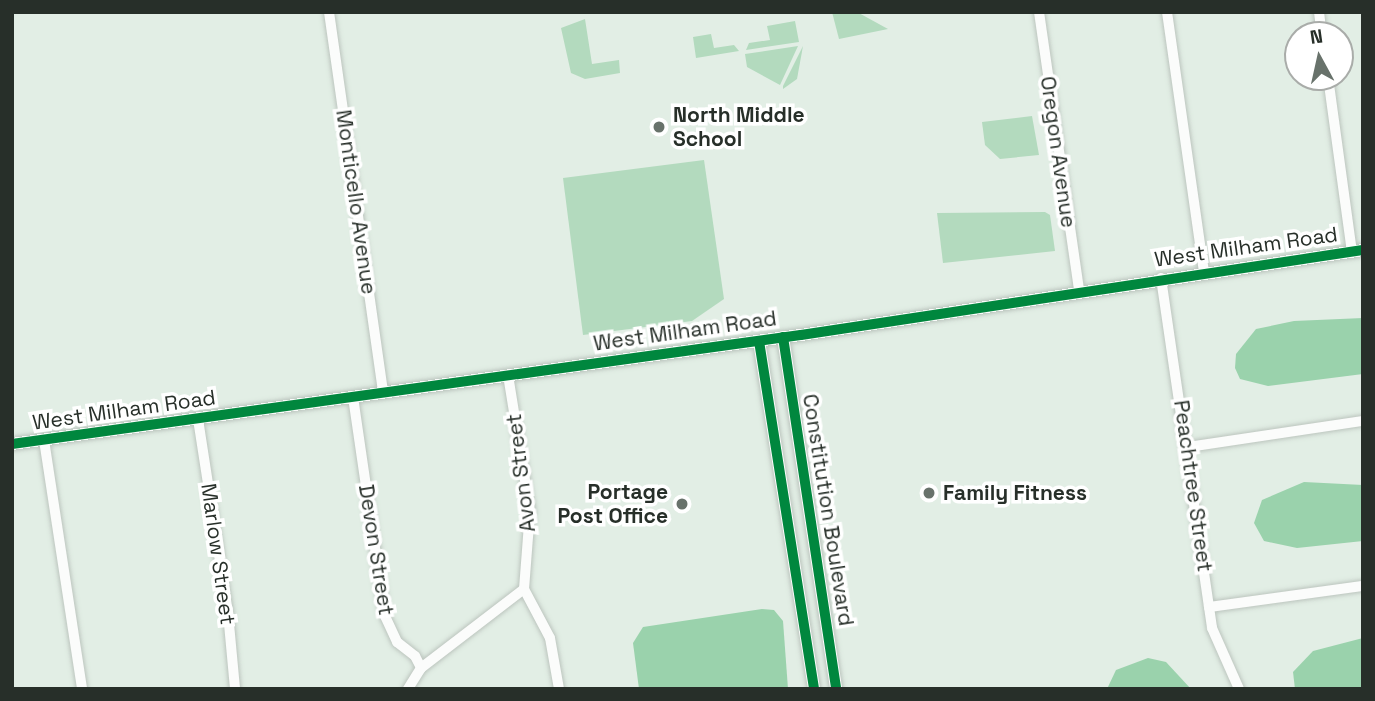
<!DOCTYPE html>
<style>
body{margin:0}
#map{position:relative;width:1375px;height:701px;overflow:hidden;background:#e2eee5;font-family:"Space Grotesk",sans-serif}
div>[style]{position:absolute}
.green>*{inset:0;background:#b3dabe}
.forest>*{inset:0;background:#9ad2ac}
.roads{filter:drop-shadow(0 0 2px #bcc5be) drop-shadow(0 0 2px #bcc5be)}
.minor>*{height:10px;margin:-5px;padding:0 5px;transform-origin:5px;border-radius:5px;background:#fbfcfb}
.tertiary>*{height:12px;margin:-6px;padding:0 6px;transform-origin:6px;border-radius:6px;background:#fbfcfb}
.cycleway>*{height:10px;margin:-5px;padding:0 5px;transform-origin:5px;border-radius:5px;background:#00873e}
.dots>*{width:19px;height:19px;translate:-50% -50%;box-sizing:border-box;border:4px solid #fff;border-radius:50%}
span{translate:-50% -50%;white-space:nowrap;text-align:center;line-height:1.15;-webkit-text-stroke:7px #fff;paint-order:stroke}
.poi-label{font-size:21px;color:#272f29;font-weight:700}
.left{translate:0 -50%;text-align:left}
.right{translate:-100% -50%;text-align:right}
.street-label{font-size:21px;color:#272f29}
.frame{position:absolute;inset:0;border:14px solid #272f29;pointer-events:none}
.north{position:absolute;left:1284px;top:21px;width:70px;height:70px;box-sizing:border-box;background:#fff;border:2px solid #a9aca9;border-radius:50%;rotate:352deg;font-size:19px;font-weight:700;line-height:28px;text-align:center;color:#272f29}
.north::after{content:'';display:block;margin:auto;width:24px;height:32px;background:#68726b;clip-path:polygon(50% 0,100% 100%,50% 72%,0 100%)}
</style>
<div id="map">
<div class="green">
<div style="clip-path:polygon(832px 12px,857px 12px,888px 29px,839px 39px)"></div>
<div style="clip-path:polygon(585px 19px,592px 64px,619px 60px,620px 73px,585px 79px,571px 73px,561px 28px)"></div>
<div style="clip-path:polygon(795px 21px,799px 42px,746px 50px,749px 43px,770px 40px,767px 26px)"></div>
<div style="clip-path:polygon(711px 34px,714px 48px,734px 45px,739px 51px,696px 58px,693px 37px)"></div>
<div style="clip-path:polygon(798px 46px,780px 85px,747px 67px,745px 54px)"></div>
<div style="clip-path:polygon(803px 46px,797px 79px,783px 89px,783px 86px)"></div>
<div style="clip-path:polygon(1032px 116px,1039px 155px,1000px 159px,985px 145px,982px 122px)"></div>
<div style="clip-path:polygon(704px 160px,724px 299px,692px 321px,583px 335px,563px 178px)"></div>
<div style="clip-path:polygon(1045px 212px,1050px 215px,1055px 251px,943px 263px,937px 213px)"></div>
</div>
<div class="forest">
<div style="clip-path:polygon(1363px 318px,1363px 374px,1268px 386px,1240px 379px,1235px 368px,1236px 354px,1256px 329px,1294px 321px)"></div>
<div style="clip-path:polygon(1304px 482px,1363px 485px,1363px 541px,1297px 548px,1264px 541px,1254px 523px,1262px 500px)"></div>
<div style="clip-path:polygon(762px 609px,774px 610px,783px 621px,788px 689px,639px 689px,633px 643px,643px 627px)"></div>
<div style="clip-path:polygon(1363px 638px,1363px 687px,1295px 689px,1293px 672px,1313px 651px)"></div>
<div style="clip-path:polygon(1148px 658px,1166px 662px,1191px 689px,1107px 689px,1116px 670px)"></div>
</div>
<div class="roads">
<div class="minor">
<div style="left:329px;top:12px;width:384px;rotate:81.9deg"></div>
<div style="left:1039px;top:12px;width:282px;rotate:81.8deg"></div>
<div style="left:1167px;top:12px;width:263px;rotate:81.9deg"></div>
<div style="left:1319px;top:12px;width:23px;rotate:83deg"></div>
<div style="left:1328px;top:77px;width:177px;rotate:82.2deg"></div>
<div style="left:1161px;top:278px;width:354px;rotate:81.7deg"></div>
<div style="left:1212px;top:628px;width:67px;rotate:66.1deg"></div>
<div style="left:508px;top:375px;width:138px;rotate:80.8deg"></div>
<div style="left:530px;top:511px;width:78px;rotate:94.4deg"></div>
<div style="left:524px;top:589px;width:55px;rotate:62deg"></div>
<div style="left:550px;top:638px;width:52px;rotate:80deg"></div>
<div style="left:353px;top:397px;width:221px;rotate:81.7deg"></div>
<div style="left:385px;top:616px;width:29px;rotate:65deg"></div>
<div style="left:397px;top:642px;width:23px;rotate:38deg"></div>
<div style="left:415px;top:656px;width:13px;rotate:63deg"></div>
<div style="left:421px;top:668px;width:25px;rotate:122deg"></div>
<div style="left:198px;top:419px;width:196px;rotate:81.2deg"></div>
<div style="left:228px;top:613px;width:76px;rotate:84.7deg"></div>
<div style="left:44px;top:440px;width:252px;rotate:81.3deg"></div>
<div style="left:1188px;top:447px;width:177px;rotate:-8.5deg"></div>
<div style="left:1209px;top:607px;width:155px;rotate:-7.8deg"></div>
<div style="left:421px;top:668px;width:130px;rotate:-37.5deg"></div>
</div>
<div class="tertiary">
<div style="left:783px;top:337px;width:356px;rotate:81.4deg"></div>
<div style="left:759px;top:341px;width:352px;rotate:81deg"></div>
<div style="left:12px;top:444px;width:796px;rotate:-7.87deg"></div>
<div style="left:801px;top:335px;width:568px;rotate:-8.6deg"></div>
</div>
</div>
<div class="cycleway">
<div style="left:783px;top:337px;width:356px;rotate:81.4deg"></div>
<div style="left:759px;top:341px;width:352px;rotate:81deg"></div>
<div style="left:12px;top:444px;width:796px;rotate:-7.87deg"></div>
<div style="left:801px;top:335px;width:568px;rotate:-8.6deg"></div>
</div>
<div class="dots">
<div style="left:659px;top:127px;background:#68726b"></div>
<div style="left:929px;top:493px;background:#68726b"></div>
<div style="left:682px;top:504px;background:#68726b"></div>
</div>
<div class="poi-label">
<span class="left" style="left:673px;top:127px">North Middle<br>School</span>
<span class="right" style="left:668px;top:504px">Portage<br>Post Office</span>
<span class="left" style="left:943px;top:493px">Family Fitness</span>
</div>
<div class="street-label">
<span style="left:1058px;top:152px;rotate:82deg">Oregon Avenue</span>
<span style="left:356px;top:202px;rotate:82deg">Monticello Avenue</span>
<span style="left:1246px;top:247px;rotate:-8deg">West Milham Road</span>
<span style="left:685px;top:331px;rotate:-8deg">West Milham Road</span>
<span style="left:124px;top:410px;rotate:-8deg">West Milham Road</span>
<span style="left:521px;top:473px;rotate:-97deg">Avon Street</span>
<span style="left:1193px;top:486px;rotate:82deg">Peachtree Street</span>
<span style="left:828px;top:510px;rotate:81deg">Constitution Boulevard</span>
<span style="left:376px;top:550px;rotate:81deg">Devon Street</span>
<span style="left:218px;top:554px;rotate:82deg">Marlow Street</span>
</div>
<div class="frame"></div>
<div class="north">N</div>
</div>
